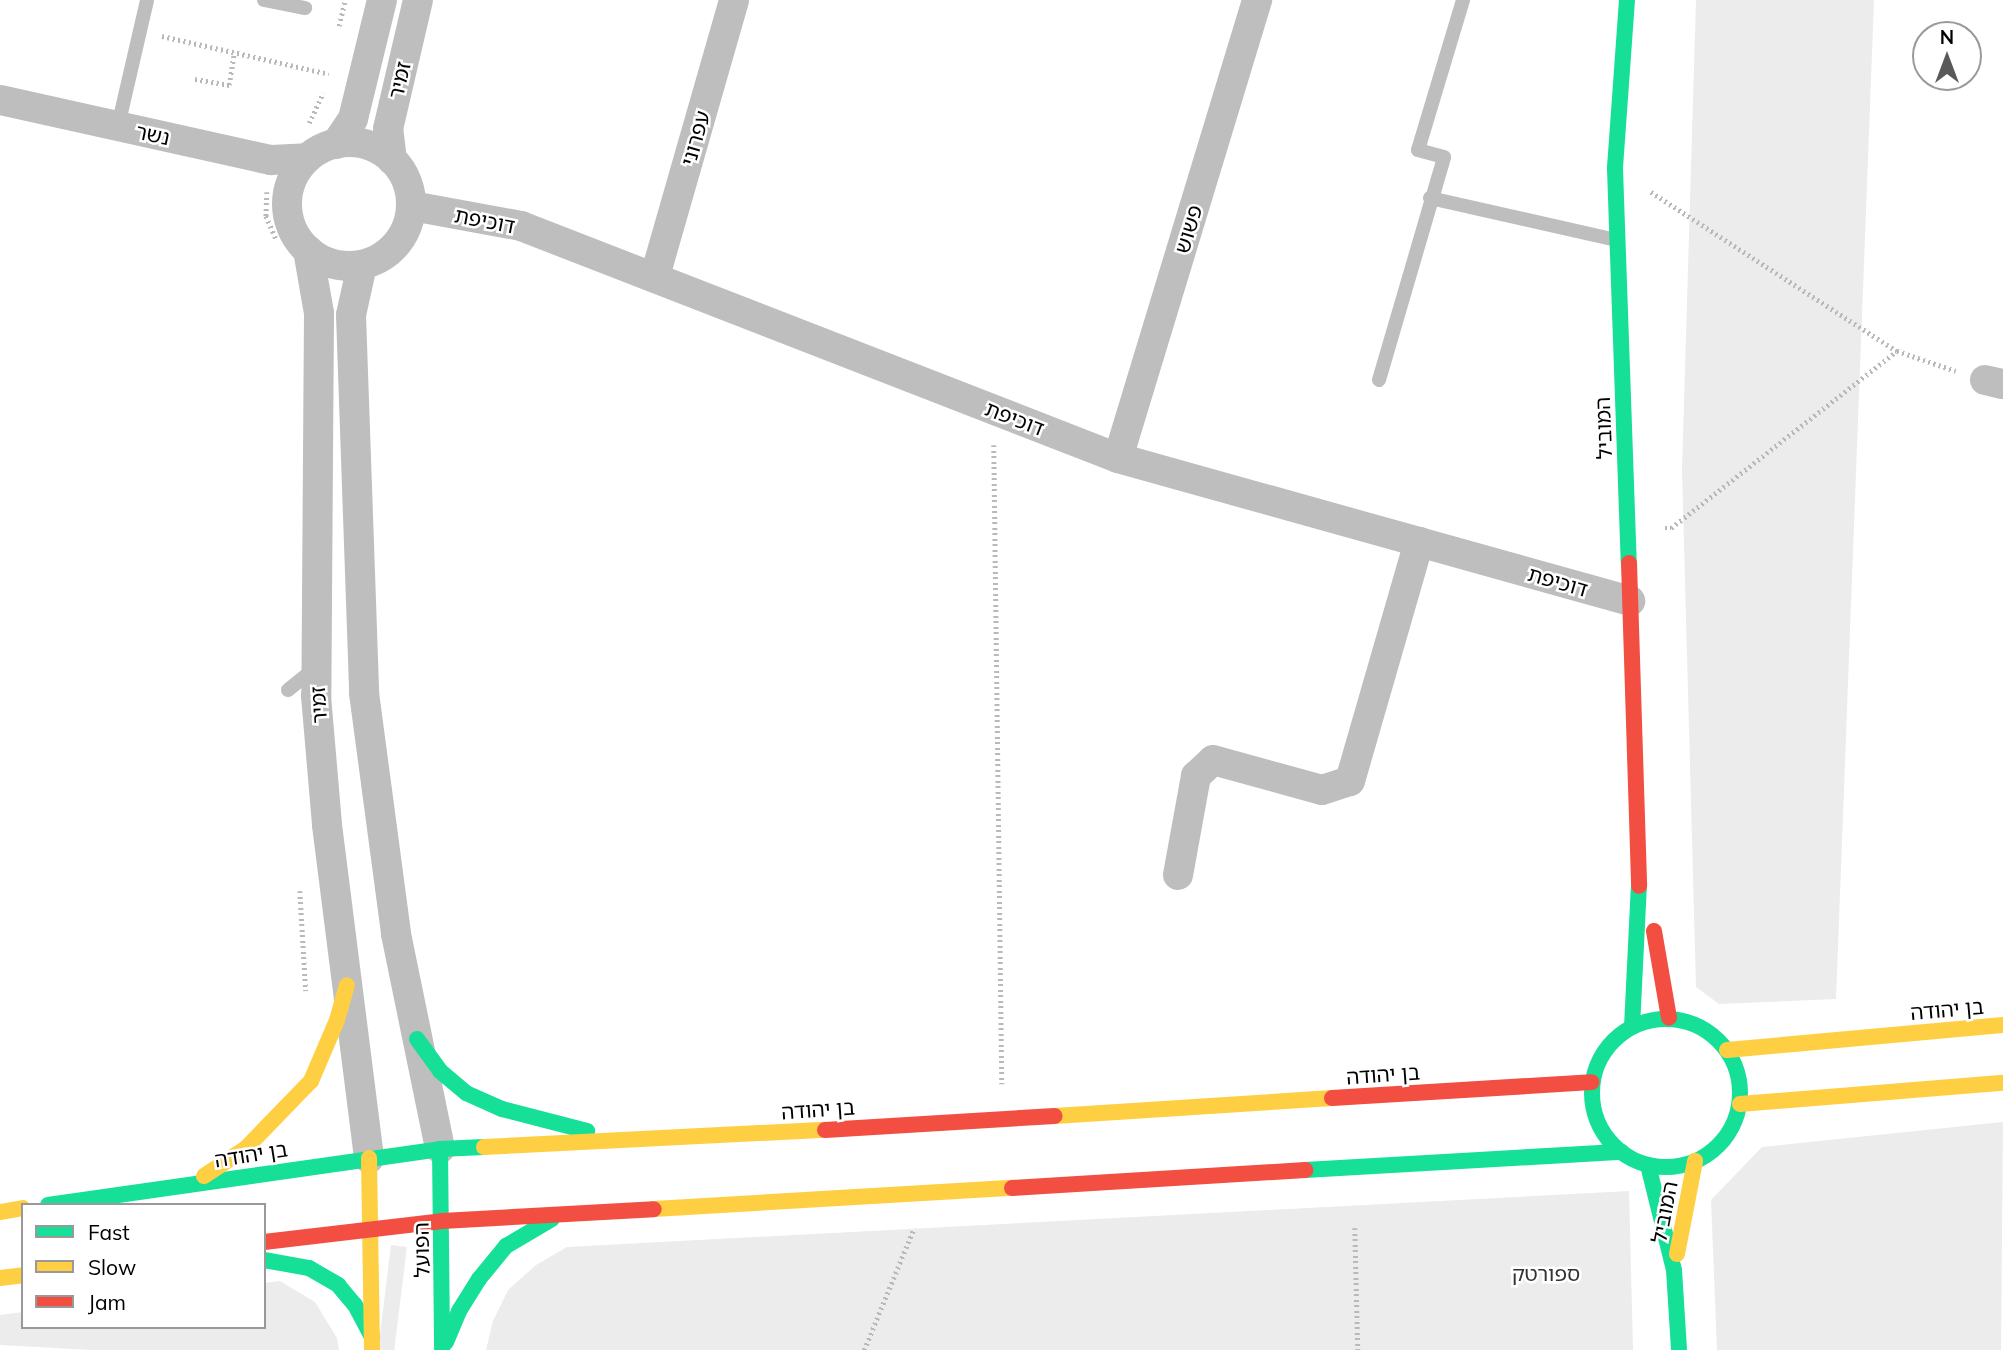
<!DOCTYPE html>
<meta charset="utf-8">
<style>
body{margin:0}
#map{position:relative;width:2003px;height:1350px;overflow:hidden;background:#fff;font-family:Mulish,"Noto Sans Hebrew",sans-serif}
div>[style]{position:absolute}
.green>*{inset:0;background:#ececec;transform-origin:0 0}
.path>*{height:4.5px;margin-top:-2.25px;transform-origin:0;background:repeating-linear-gradient(90deg,#b9b9b9 0 2px,transparent 0 5.5px)}
.lane>*{height:14px;margin:-7px;padding:0 7px;transform-origin:7px;border-radius:7px;background:#bebebe}
.street>*{height:30px;margin:-15px;padding:0 15px;transform-origin:15px;border-radius:15px;background:#bebebe}
.street>.ring{margin:-15px;padding:0;box-sizing:content-box;background:none;border:30px solid #bebebe;border-radius:50%}
.fast>*{height:16px;margin:-8px;padding:0 8px;transform-origin:8px;border-radius:8px;background:#16e098}
.fast>.ring{margin:-8px;padding:0;box-sizing:content-box;background:none;border:16px solid #16e098;border-radius:50%}
.slow>*{height:16px;margin:-8px;padding:0 8px;transform-origin:8px;border-radius:8px;background:#ffcf43}
.jam>*{height:16px;margin:-8px;padding:0 8px;transform-origin:8px;border-radius:8px;background:#f24e42}
span{translate:-50% -50%;white-space:nowrap;text-align:center;line-height:1.15;-webkit-text-stroke:5px #fff;paint-order:stroke}
.street-label{font-size:21px;color:#000}
.park-label{font-size:21px;color:#333}
.legend{position:absolute;left:21px;top:1203px;width:245px;height:126px;box-sizing:border-box;background:#fff;border:2px solid #999;margin:0;padding:9px 12px;list-style:none;font-size:21px;color:#000}
.legend li{display:flex;align-items:center;gap:14px;height:35px}
.legend b{width:35px;border:2px solid #999}
.north{position:absolute;left:1912px;top:21px;width:70px;height:70px;box-sizing:border-box;background:#fff;border:2px solid #999;border-radius:50%;rotate:0deg;font-size:19px;font-weight:700;line-height:28px;text-align:center;color:#000}
.north::after{content:'';display:block;margin:auto;width:24px;height:32px;background:#595959;clip-path:polygon(50% 0,100% 100%,50% 72%,0 100%)}
</style>
<div id="map">
<div class="green">
<div style="clip-path:polygon(1696px 0,1874px 0,1836px 999px,1719px 1004px,1696px 987px,1682px 470px)"></div>
<div style="clip-path:polygon(2003px 1122px,2001px 1350px,1717px 1350px,1711px 1200px,1762px 1147px)"></div>
<div style="clip-path:polygon(1629px 1191px,1633px 1350px,486px 1350px,493px 1321px,508px 1290px,536px 1265px,567px 1247px)"></div>
<div style="left:391px;top:1245px;width:16px;height:105px;rotate:7deg"></div>
<div style="clip-path:polygon(280px 1281px,315px 1302px,337px 1338px,339px 1350px,92px 1350px,0 1345px,0 1315px,23px 1312px,23px 1327px,264px 1327px,264px 1283px)"></div>
</div>
<div class="path">
<div style="left:339px;top:26px;width:27px;rotate:-77deg"></div>
<div style="left:162px;top:36px;width:171px;rotate:12.8deg"></div>
<div style="left:195px;top:79px;width:35px;rotate:10deg"></div>
<div style="left:229px;top:85px;width:33px;rotate:-81deg"></div>
<div style="left:309px;top:123px;width:33px;rotate:-65deg"></div>
<div style="left:267px;top:192px;width:24px;rotate:92deg"></div>
<div style="left:266px;top:216px;width:27px;rotate:66deg"></div>
<div style="left:1651px;top:192px;width:293px;rotate:32.9deg"></div>
<div style="left:1897px;top:351px;width:62px;rotate:18.7deg"></div>
<div style="left:994px;top:445px;width:639px;rotate:89.28deg"></div>
<div style="left:1665px;top:528px;width:6px"></div>
<div style="left:1671px;top:528px;width:287px;rotate:-38.1deg"></div>
<div style="left:300px;top:891px;width:100px;rotate:86.6deg"></div>
<div style="left:1355px;top:1228px;width:122px;rotate:88.6deg"></div>
<div style="left:864px;top:1350px;width:132px;rotate:-67.7deg"></div>
</div>
<div class="lane">
<div style="left:264px;top:0;width:42px;rotate:11deg"></div>
<div style="left:118px;top:126px;width:129px;rotate:-77deg"></div>
<div style="left:1430px;top:198px;width:191px;rotate:12.7deg"></div>
<div style="left:1379px;top:380px;width:232px;rotate:-73.7deg"></div>
<div style="left:1444px;top:157px;width:27px;rotate:-165deg"></div>
<div style="left:1418px;top:150px;width:157px;rotate:-73.3deg"></div>
<div style="left:288px;top:690px;width:35px;rotate:-39deg"></div>
</div>
<div class="street">
<div style="left:0;top:100px;width:278px;rotate:12.5deg"></div>
<div style="left:271px;top:160px;width:36px;rotate:-3deg"></div>
<div class="ring" style="left:287px;top:142px;width:94px;height:94px"></div>
<div style="left:336px;top:144px;width:30px;rotate:-56deg"></div>
<div style="left:353px;top:119px;width:122px;rotate:-76.3deg"></div>
<div style="left:392px;top:160px;width:31px;rotate:-97deg"></div>
<div style="left:388px;top:129px;width:132px;rotate:-76.9deg"></div>
<div style="left:412px;top:206px;width:111px;rotate:10.4deg"></div>
<div style="left:521px;top:226px;width:640px;rotate:21.24deg"></div>
<div style="left:1118px;top:458px;width:532px;rotate:15.6deg"></div>
<div style="left:308px;top:250px;width:64px;rotate:80.1deg"></div>
<div style="left:319px;top:313px;width:383px;rotate:90.4deg"></div>
<div style="left:316px;top:696px;width:129px;rotate:85.1deg"></div>
<div style="left:327px;top:825px;width:336px;rotate:82.8deg"></div>
<div style="left:362px;top:265px;width:51px;rotate:102.4deg"></div>
<div style="left:351px;top:315px;width:378px;rotate:88deg"></div>
<div style="left:364px;top:693px;width:243px;rotate:82.4deg"></div>
<div style="left:396px;top:934px;width:219px;rotate:78.4deg"></div>
<div style="left:655px;top:276px;width:287px;rotate:-74deg"></div>
<div style="left:1985px;top:380px;width:18px;rotate:13deg"></div>
<div style="left:1118px;top:458px;width:479px;rotate:-73.1deg"></div>
<div style="left:1178px;top:875px;width:101px;rotate:-79.7deg"></div>
<div style="left:1196px;top:776px;width:23px;rotate:-43deg"></div>
<div style="left:1213px;top:760px;width:113px;rotate:15.4deg"></div>
<div style="left:1322px;top:790px;width:29px;rotate:-18deg"></div>
<div style="left:1350px;top:781px;width:249px;rotate:-73.9deg"></div>
</div>
<div class="fast">
<div style="left:1627px;top:0;width:169px;rotate:94.1deg"></div>
<div style="left:1615px;top:169px;width:394px;rotate:88deg"></div>
<div class="ring" style="left:1592px;top:1019px;width:132px;height:132px"></div>
<div style="left:1632px;top:1027px;width:141px;rotate:-87.2deg"></div>
<div style="left:417px;top:1039px;width:39px;rotate:54deg"></div>
<div style="left:440px;top:1071px;width:34px;rotate:40deg"></div>
<div style="left:466px;top:1093px;width:39px;rotate:24deg"></div>
<div style="left:502px;top:1109px;width:88px;rotate:14.5deg"></div>
<div style="left:440px;top:1149px;width:201px;rotate:89.4deg"></div>
<div style="left:1648px;top:1165px;width:108px;rotate:76.1deg"></div>
<div style="left:1674px;top:1270px;width:80px;rotate:86.4deg"></div>
<div style="left:1305px;top:1170px;width:317px;rotate:-3.3deg"></div>
<div style="left:48px;top:1205px;width:396px;rotate:-8.1deg"></div>
<div style="left:440px;top:1149px;width:44px;rotate:-2.6deg"></div>
<div style="left:264px;top:1260px;width:46px;rotate:10.1deg"></div>
<div style="left:309px;top:1268px;width:34px;rotate:30deg"></div>
<div style="left:338px;top:1285px;width:26px;rotate:50deg"></div>
<div style="left:355px;top:1305px;width:36px;rotate:62deg"></div>
<div style="left:446px;top:1342px;width:34px;rotate:-67deg"></div>
<div style="left:459px;top:1311px;width:38px;rotate:-58deg"></div>
<div style="left:479px;top:1279px;width:43px;rotate:-50.7deg"></div>
<div style="left:506px;top:1246px;width:53px;rotate:-30.4deg"></div>
</div>
<div class="slow">
<div style="left:1727px;top:1050px;width:277px;rotate:-5.2deg"></div>
<div style="left:1740px;top:1104px;width:264px;rotate:-4.6deg"></div>
<div style="left:1055px;top:1116px;width:278px;rotate:-3.7deg"></div>
<div style="left:484px;top:1147px;width:341px;rotate:-2.9deg"></div>
<div style="left:369px;top:1158px;width:192px;rotate:89.1deg"></div>
<div style="left:204px;top:1176px;width:49px;rotate:-33.4deg"></div>
<div style="left:245px;top:1149px;width:95px;rotate:-45.9deg"></div>
<div style="left:311px;top:1081px;width:66px;rotate:-66.9deg"></div>
<div style="left:337px;top:1020px;width:36px;rotate:-74deg"></div>
<div style="left:654px;top:1209px;width:359px;rotate:-3.4deg"></div>
<div style="left:0;top:1212px;width:23px;rotate:-10deg"></div>
<div style="left:1677px;top:1254px;width:95px;rotate:-79deg"></div>
<div style="left:0;top:1278px;width:23px;rotate:-7deg"></div>
</div>
<div class="jam">
<div style="left:1629px;top:563px;width:323px;rotate:88.2deg"></div>
<div style="left:1654px;top:931px;width:88px;rotate:80.2deg"></div>
<div style="left:1332px;top:1098px;width:260px;rotate:-3.5deg"></div>
<div style="left:825px;top:1130px;width:230px;rotate:-3.5deg"></div>
<div style="left:1012px;top:1188px;width:294px;rotate:-3.5deg"></div>
<div style="left:264px;top:1242px;width:179px;rotate:-6.7deg"></div>
<div style="left:442px;top:1221px;width:212px;rotate:-3.2deg"></div>
</div>
<div class="street-label">
<span style="left:399px;top:80px;rotate:-77deg">זמיר</span>
<span style="left:153px;top:134px;rotate:12deg">נשר</span>
<span style="left:695px;top:138px;rotate:-74deg">עפרוני</span>
<span style="left:485px;top:220px;rotate:11deg">דוכיפת</span>
<span style="left:1188px;top:229px;rotate:-73deg">פשוש</span>
<span style="left:1015px;top:418px;rotate:21deg">דוכיפת</span>
<span style="left:1603px;top:428px;rotate:-92deg">המוביל</span>
<span style="left:1558px;top:581px;rotate:16deg">דוכיפת</span>
<span style="left:318px;top:705px;rotate:-93deg">זמיר</span>
<span style="left:1947px;top:1009px;rotate:-5deg">בן יהודה</span>
<span style="left:1383px;top:1074px;rotate:-4deg">בן יהודה</span>
<span style="left:818px;top:1109px;rotate:-4deg">בן יהודה</span>
<span style="left:251px;top:1154px;rotate:-9deg">בן יהודה</span>
<span style="left:1664px;top:1212px;rotate:-79deg">המוביל</span>
<span style="left:421px;top:1250px;rotate:-91deg">הפועל</span>
</div>
<div class="park-label">
<span style="left:1546px;top:1273px">ספורטק</span>
</div>
<ul class="legend">
<li><b style="height:9px;background:#16e098"></b>Fast</li>
<li><b style="height:9px;background:#ffcf43"></b>Slow</li>
<li><b style="height:9px;background:#f24e42"></b>Jam</li>
</ul>
<div class="north">N</div>
</div>
